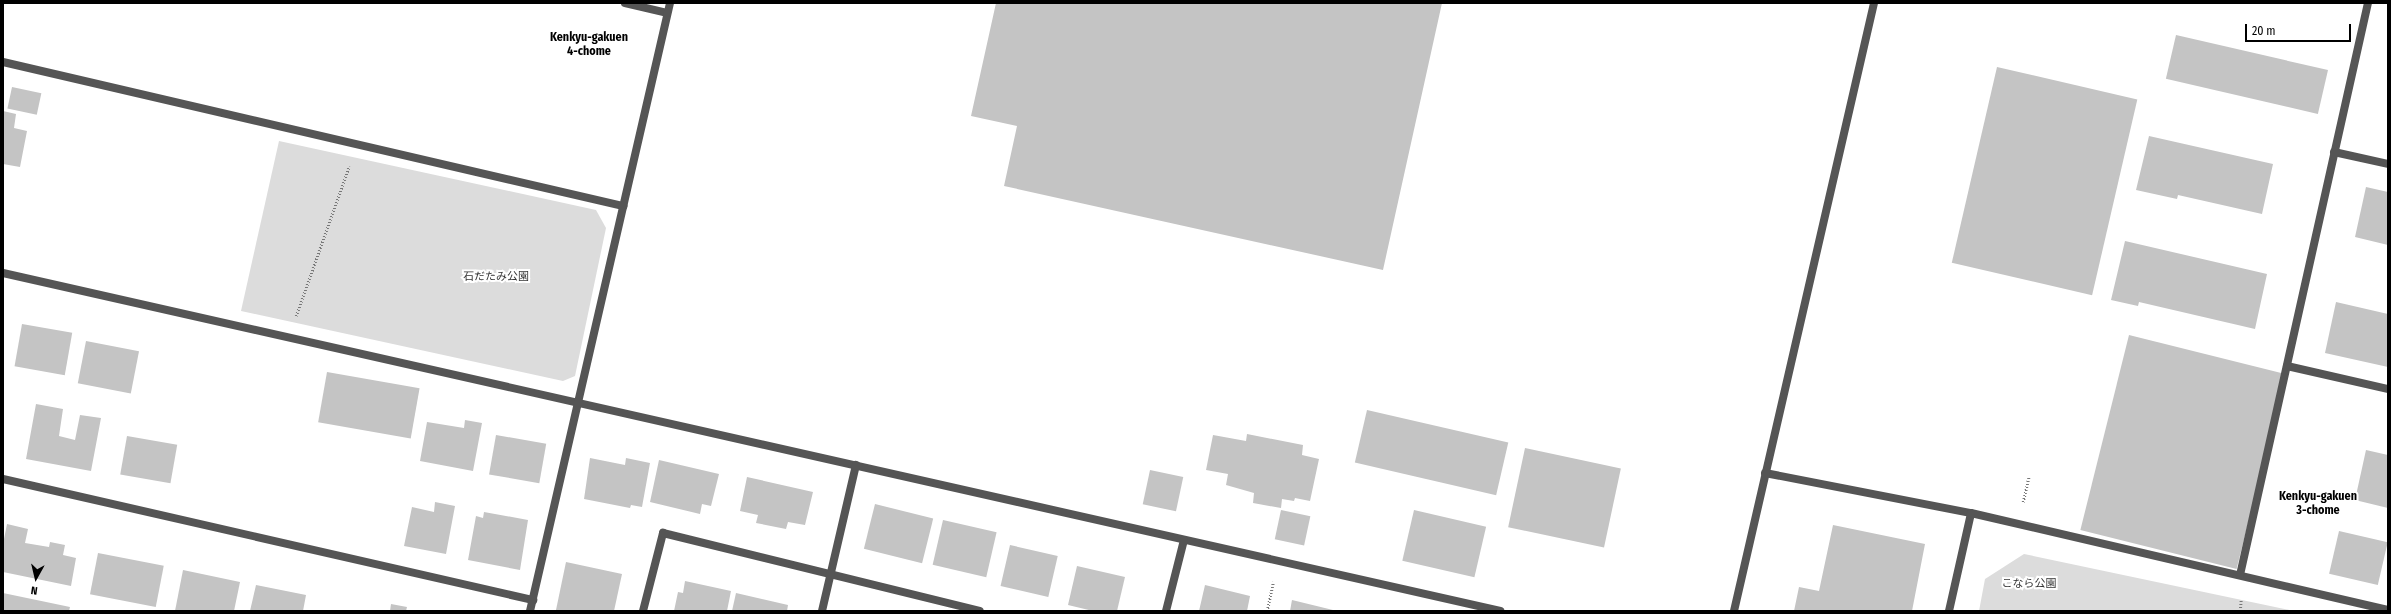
<!DOCTYPE html>
<meta charset="utf-8">
<style>
body{margin:0}
#map{position:relative;width:2391px;height:614px;overflow:hidden;background:#fff;font-family:"Fira Sans Condensed","Noto Sans JP",sans-serif}
div>[style]{position:absolute}
.green>*{inset:0;background:#dcdcdc}
.building>*{inset:0;background:#c4c4c4;transform-origin:0 0}
.path>*{height:2.5px;margin-top:-1.25px;transform-origin:0;background:repeating-linear-gradient(90deg,#777 0 1px,transparent 0 3px)}
.minor>*{height:8px;margin:-4px;padding:0 4px;transform-origin:4px;border-radius:4px;background:#555}
.tertiary>*{height:8px;margin:-4px;padding:0 4px;transform-origin:4px;border-radius:4px;background:#555}
span{translate:-50% -50%;white-space:nowrap;text-align:center;line-height:1.15;-webkit-text-stroke:4px #fff;paint-order:stroke}
.park-label{font-size:11px;color:#333}
.neighbourhood-label{font-size:12px;color:#000;font-weight:700}
.frame{position:absolute;inset:0;border:4px solid #000;pointer-events:none}
.north{position:absolute;left:16px;top:558px;width:40px;height:40px;-webkit-text-stroke:3px #fff;paint-order:stroke;rotate:188deg;font-size:11px;font-weight:700;line-height:16px;text-align:center;color:#000}
.north::after{content:'';display:block;margin:auto;width:14px;height:18px;background:#000;clip-path:polygon(50% 0,100% 100%,50% 72%,0 100%)}
.scale{position:absolute;left:2245px;top:24px;width:106px;height:18px;box-sizing:border-box;border:2px solid #000;border-top:0;padding-left:5px;font-size:12px;line-height:14px;white-space:nowrap;color:#000;-webkit-text-stroke:3px #fff;paint-order:stroke}
</style>
<div id="map">
<div class="green">
<div style="clip-path:polygon(279px 141px,596px 210px,606px 228px,575px 376px,563px 381px,241px 311px)"></div>
<div style="clip-path:polygon(2024px 554px,2294px 611px,1979px 611px,1985px 579px)"></div>
</div>
<div class="building">
<div style="clip-path:polygon(996px 3px,1442px 3px,1383px 270px,1004px 186px,1017px 126px,971px 116px)"></div>
<div style="left:2176px;top:35px;width:156px;height:45px;rotate:13deg"></div>
<div style="left:1997px;top:67px;width:144px;height:201px;rotate:13deg"></div>
<div style="left:12px;top:87px;width:30px;height:22px;rotate:12deg"></div>
<div style="clip-path:polygon(3px 111px,16px 114px,14px 128px,27px 131px,20px 167px,3px 164px)"></div>
<div style="clip-path:polygon(2149px 136px,2273px 164px,2262px 214px,2178px 195px,2177px 199px,2136px 190px)"></div>
<div style="clip-path:polygon(2366px 187px,2388px 192px,2388px 245px,2355px 237px)"></div>
<div style="clip-path:polygon(2125px 241px,2267px 274px,2255px 329px,2139px 302px,2138px 306px,2111px 300px)"></div>
<div style="clip-path:polygon(2336px 302px,2388px 314px,2388px 367px,2325px 353px)"></div>
<div style="left:22px;top:324px;width:51px;height:43px;rotate:10deg"></div>
<div style="left:2129px;top:335px;width:161px;height:201px;rotate:14deg"></div>
<div style="left:86px;top:341px;width:54px;height:43px;rotate:11deg"></div>
<div style="left:327px;top:372px;width:94px;height:51px;rotate:10deg"></div>
<div style="clip-path:polygon(36px 404px,63px 409px,59px 436px,75px 440px,80px 415px,101px 418px,91px 471px,26px 459px)"></div>
<div style="left:1367px;top:410px;width:145px;height:54px;rotate:13deg"></div>
<div style="clip-path:polygon(465px 420px,482px 423px,473px 471px,420px 461px,427px 422px,464px 428px)"></div>
<div style="clip-path:polygon(1247px 434px,1303px 445px,1302px 455px,1319px 459px,1310px 501px,1295px 498px,1294px 501px,1282px 499px,1281px 508px,1253px 503px,1254px 493px,1226px 485px,1228px 474px,1206px 470px,1213px 435px,1246px 441px)"></div>
<div style="left:496px;top:435px;width:51px;height:40px;rotate:10deg"></div>
<div style="left:127px;top:436px;width:51px;height:39px;rotate:10deg"></div>
<div style="left:1525px;top:448px;width:98px;height:81px;rotate:12deg"></div>
<div style="clip-path:polygon(2366px 450px,2388px 455px,2388px 508px,2355px 500px)"></div>
<div style="clip-path:polygon(590px 458px,625px 465px,626px 458px,650px 463px,642px 507px,631px 505px,630px 508px,584px 499px)"></div>
<div style="clip-path:polygon(659px 460px,719px 474px,711px 506px,702px 504px,700px 514px,650px 502px)"></div>
<div style="left:1150px;top:470px;width:34px;height:35px;rotate:12deg"></div>
<div style="clip-path:polygon(747px 477px,813px 492px,805px 525px,788px 522px,786px 529px,756px 523px,758px 515px,740px 511px)"></div>
<div style="clip-path:polygon(435px 502px,455px 506px,446px 554px,404px 546px,412px 507px,434px 512px)"></div>
<div style="left:875px;top:504px;width:60px;height:46px;rotate:14deg"></div>
<div style="left:1281px;top:510px;width:30px;height:30px;rotate:12deg"></div>
<div style="left:1414px;top:510px;width:74px;height:52px;rotate:13deg"></div>
<div style="clip-path:polygon(484px 512px,528px 520px,520px 570px,468px 560px,476px 516px,483px 518px)"></div>
<div style="left:943px;top:520px;width:55px;height:46px;rotate:13deg"></div>
<div style="clip-path:polygon(7px 524px,28px 529px,25px 543px,49px 547px,50px 542px,65px 545px,63px 555px,76px 558px,71px 586px,3px 572px,3px 544px)"></div>
<div style="clip-path:polygon(1833px 525px,1925px 544px,1912px 611px,1794px 611px,1799px 587px,1819px 591px)"></div>
<div style="left:2339px;top:531px;width:50px;height:44px;rotate:13deg"></div>
<div style="left:1010px;top:545px;width:49px;height:42px;rotate:13deg"></div>
<div style="left:98px;top:553px;width:67px;height:42px;rotate:11deg"></div>
<div style="clip-path:polygon(566px 562px,622px 574px,614px 611px,556px 610px)"></div>
<div style="clip-path:polygon(1077px 566px,1125px 577px,1117px 611px,1093px 611px,1068px 605px)"></div>
<div style="clip-path:polygon(183px 570px,240px 582px,234px 611px,175px 611px)"></div>
<div style="clip-path:polygon(685px 581px,731px 591px,727px 611px,674px 611px,678px 592px,683px 593px)"></div>
<div style="clip-path:polygon(256px 585px,306px 595px,303px 611px,250px 611px)"></div>
<div style="clip-path:polygon(1205px 585px,1250px 596px,1247px 611px,1199px 611px)"></div>
<div style="clip-path:polygon(3px 593px,70px 607px,69px 611px,3px 611px)"></div>
<div style="clip-path:polygon(736px 593px,788px 605px,787px 611px,732px 611px)"></div>
<div style="clip-path:polygon(1292px 600px,1333px 610px,1333px 611px,1290px 611px)"></div>
<div style="clip-path:polygon(391px 604px,407px 607px,406px 611px,390px 611px)"></div>
</div>
<div class="path">
<div style="left:296px;top:316px;width:159px;rotate:-70.5deg"></div>
<div style="left:2023px;top:502px;width:26px;rotate:-77deg"></div>
<div style="left:1267px;top:611px;width:30px;rotate:-78deg"></div>
<div style="left:2240px;top:611px;width:11px;rotate:-85deg"></div>
</div>
<div class="minor">
<div style="left:625px;top:3px;width:43px;rotate:13.4deg"></div>
<div style="left:3px;top:62px;width:637px;rotate:13.08deg"></div>
<div style="left:2334px;top:152px;width:55px;rotate:12.5deg"></div>
<div style="left:3px;top:273px;width:1535px;rotate:12.72deg"></div>
<div style="left:2287px;top:366px;width:104px;rotate:12.8deg"></div>
<div style="left:1765px;top:473px;width:210px;rotate:11deg"></div>
<div style="left:1971px;top:513px;width:428px;rotate:13.1deg"></div>
<div style="left:3px;top:479px;width:544px;rotate:12.86deg"></div>
<div style="left:2240px;top:575px;width:586px;rotate:-77.39deg"></div>
<div style="left:530px;top:611px;width:624px;rotate:-77.03deg"></div>
<div style="left:643px;top:611px;width:81px;rotate:-75.6deg"></div>
<div style="left:663px;top:533px;width:326px;rotate:13.8deg"></div>
<div style="left:822px;top:611px;width:150px;rotate:-76.9deg"></div>
<div style="left:1166px;top:611px;width:73px;rotate:-75.8deg"></div>
<div style="left:1949px;top:611px;width:100px;rotate:-77.3deg"></div>
</div>
<div class="tertiary">
<div style="left:1734px;top:611px;width:624px;rotate:-77.03deg"></div>
</div>
<div class="park-label">
<span style="left:496px;top:277px">石だたみ公園</span>
<span style="left:2029px;top:584px">こなら公園</span>
</div>
<div class="neighbourhood-label">
<span style="left:589px;top:45px">Kenkyu-gakuen<br>4-chome</span>
<span style="left:2318px;top:504px">Kenkyu-gakuen<br>3-chome</span>
</div>
<div class="frame"></div>
<div class="north">N</div>
<div class="scale">20 m</div>
</div>
